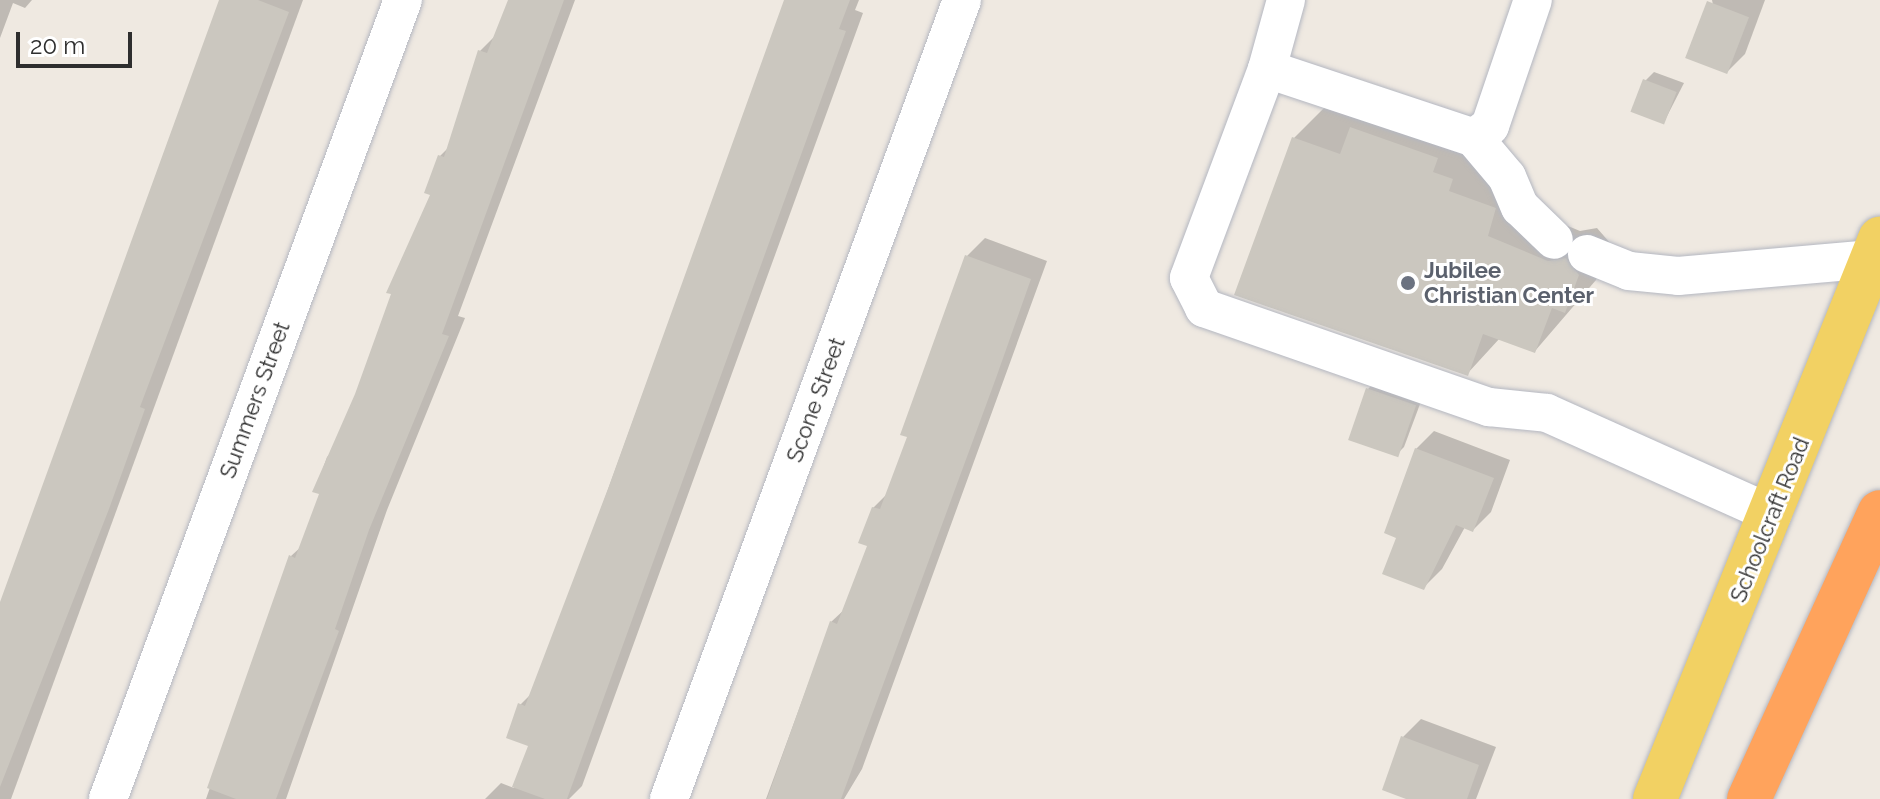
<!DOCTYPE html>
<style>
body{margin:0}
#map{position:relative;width:1880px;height:799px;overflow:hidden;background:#efe9e1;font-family:Raleway,sans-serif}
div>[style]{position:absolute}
.shadow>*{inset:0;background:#0003}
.building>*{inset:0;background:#cbc7bf;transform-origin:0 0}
.roads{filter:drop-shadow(0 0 2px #b4b7c1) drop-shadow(0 0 2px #b4b7c1)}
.minor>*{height:38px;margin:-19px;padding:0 19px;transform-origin:19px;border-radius:19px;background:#fff}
.major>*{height:44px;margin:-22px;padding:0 22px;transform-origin:22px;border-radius:22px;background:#f2d163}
.highway>*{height:44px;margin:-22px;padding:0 22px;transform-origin:22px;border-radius:22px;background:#ffa35c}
.dots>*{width:22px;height:22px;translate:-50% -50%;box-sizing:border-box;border:4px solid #fff;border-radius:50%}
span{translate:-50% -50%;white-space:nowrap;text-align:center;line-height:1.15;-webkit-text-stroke:6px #fff;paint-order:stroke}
.worship-label{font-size:22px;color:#5b616d;font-weight:700}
.left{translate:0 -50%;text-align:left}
.street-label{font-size:22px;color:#2e2e2e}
.scale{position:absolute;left:16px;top:32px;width:116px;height:36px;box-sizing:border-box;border:4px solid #2e2e2e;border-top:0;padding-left:10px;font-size:24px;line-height:28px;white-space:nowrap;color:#2e2e2e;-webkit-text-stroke:6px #fff;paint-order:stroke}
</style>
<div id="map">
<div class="shadow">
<div style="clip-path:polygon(0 0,32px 0,25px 8px,13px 3px,0 38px)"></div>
<div style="clip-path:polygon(222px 0,303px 0,11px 799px,0 799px,0 607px)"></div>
<div style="clip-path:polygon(510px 0,575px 0,458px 316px,465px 318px,387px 510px,286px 799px,206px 799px,291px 556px,302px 546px,322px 493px,315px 491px,327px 457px,337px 447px,432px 194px,440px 156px,450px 146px,480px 51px,497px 34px)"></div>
<div style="clip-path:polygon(786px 0,859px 0,855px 10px,863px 13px,582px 786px,569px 799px,485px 799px,501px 783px,514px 788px,530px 745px,520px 705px,532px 693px,566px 605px)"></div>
<div style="clip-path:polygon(1712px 0,1765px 0,1745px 54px,1727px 72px)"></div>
<div style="clip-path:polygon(1654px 72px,1684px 83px,1664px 122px,1645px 81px)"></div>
<div style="clip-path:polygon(1325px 107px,1468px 127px,1517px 205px,1580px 231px,1597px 228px,1610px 243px,1596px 280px,1535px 351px,1500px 338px,1467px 374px,1237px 294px,1294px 138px)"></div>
<div style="clip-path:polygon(985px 238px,1047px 261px,862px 769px,844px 799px,766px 799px,831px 622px,846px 608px,869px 545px,873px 508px,888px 493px,909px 436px,967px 256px)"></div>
<div style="clip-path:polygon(1377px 380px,1423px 396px,1404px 447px,1395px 456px,1368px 389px)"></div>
<div style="clip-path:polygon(1434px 431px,1510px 460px,1491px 512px,1473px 530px,1465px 527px,1442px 569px,1424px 587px,1399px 537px,1416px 449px)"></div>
<div style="clip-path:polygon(1421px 719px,1496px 747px,1476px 799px,1412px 799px,1403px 737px)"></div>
</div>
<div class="building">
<div style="clip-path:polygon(219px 0,258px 0,289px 12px,140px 407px,145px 409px,109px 509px,0 787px,0 602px)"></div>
<div style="clip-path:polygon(508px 0,564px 0,442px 334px,449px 336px,369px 530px,335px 629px,339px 631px,276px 799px,236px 799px,207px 788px,289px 555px,295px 558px,319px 494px,312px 492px,355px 394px,391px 294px,386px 293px,430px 195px,424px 193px,438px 155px,444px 157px,478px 50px,487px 53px)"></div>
<div style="clip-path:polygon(784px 0,850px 0,839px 29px,846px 31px,567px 799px,545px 799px,512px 787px,528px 746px,506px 738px,518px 703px,525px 706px,609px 486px)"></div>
<div style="left:1707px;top:1px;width:45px;height:61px;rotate:21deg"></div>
<div style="left:1643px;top:79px;width:36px;height:35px;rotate:21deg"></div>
<div style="clip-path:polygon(1350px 127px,1438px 158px,1433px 172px,1453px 179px,1449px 191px,1496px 208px,1488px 236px,1548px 261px,1566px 258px,1579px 275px,1565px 313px,1552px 308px,1535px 353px,1483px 334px,1468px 376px,1234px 295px,1292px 137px,1340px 154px)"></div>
<div style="clip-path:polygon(965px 255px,1031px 279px,996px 378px,841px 799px,767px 799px,830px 621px,837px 624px,867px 546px,858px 543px,872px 507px,880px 509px,907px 437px,900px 435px)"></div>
<div style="left:1366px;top:388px;width:53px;height:55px;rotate:19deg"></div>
<div style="clip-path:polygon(1415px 448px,1494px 478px,1473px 532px,1456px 525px,1424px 590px,1382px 574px,1396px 538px,1384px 533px)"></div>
<div style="clip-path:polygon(1401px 736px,1479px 765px,1467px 799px,1406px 799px,1382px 790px)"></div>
</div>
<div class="roads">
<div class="minor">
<div style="left:1286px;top:0;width:72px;rotate:105.4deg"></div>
<div style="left:1267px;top:69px;width:218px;rotate:18.4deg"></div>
<div style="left:1474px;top:138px;width:20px;rotate:-37deg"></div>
<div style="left:1490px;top:126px;width:133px;rotate:-71.2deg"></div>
<div style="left:1267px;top:69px;width:223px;rotate:110.5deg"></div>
<div style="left:1189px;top:278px;width:34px;rotate:63deg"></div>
<div style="left:1204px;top:308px;width:302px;rotate:19.2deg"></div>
<div style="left:1489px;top:407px;width:58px;rotate:5.9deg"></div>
<div style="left:1547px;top:413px;width:247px;rotate:24.2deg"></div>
<div style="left:1474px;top:138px;width:51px;rotate:49.8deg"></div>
<div style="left:1507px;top:177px;width:33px;rotate:67deg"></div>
<div style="left:1520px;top:207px;width:47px;rotate:44.1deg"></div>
<div style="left:1587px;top:254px;width:45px;rotate:22deg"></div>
<div style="left:1629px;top:271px;width:49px;rotate:5.8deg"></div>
<div style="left:1678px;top:276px;width:195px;rotate:-5deg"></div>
<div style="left:108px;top:799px;width:852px;rotate:-69.74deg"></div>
<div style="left:669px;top:799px;width:851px;rotate:-69.86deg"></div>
</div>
<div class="major">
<div style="left:1655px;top:799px;width:604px;rotate:-68.11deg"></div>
</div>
<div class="highway">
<div style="left:1749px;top:799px;width:315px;rotate:-65.5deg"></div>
</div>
</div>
<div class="dots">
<div style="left:1408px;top:283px;background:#6b7280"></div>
</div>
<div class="worship-label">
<span class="left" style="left:1424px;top:283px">Jubilee<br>Christian Center</span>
</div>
<div class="street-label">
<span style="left:255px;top:400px;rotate:-70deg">Summers Street</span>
<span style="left:816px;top:400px;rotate:-70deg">Scone Street</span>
<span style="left:1770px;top:520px;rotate:-68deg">Schoolcraft Road</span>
</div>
<div class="scale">20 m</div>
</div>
